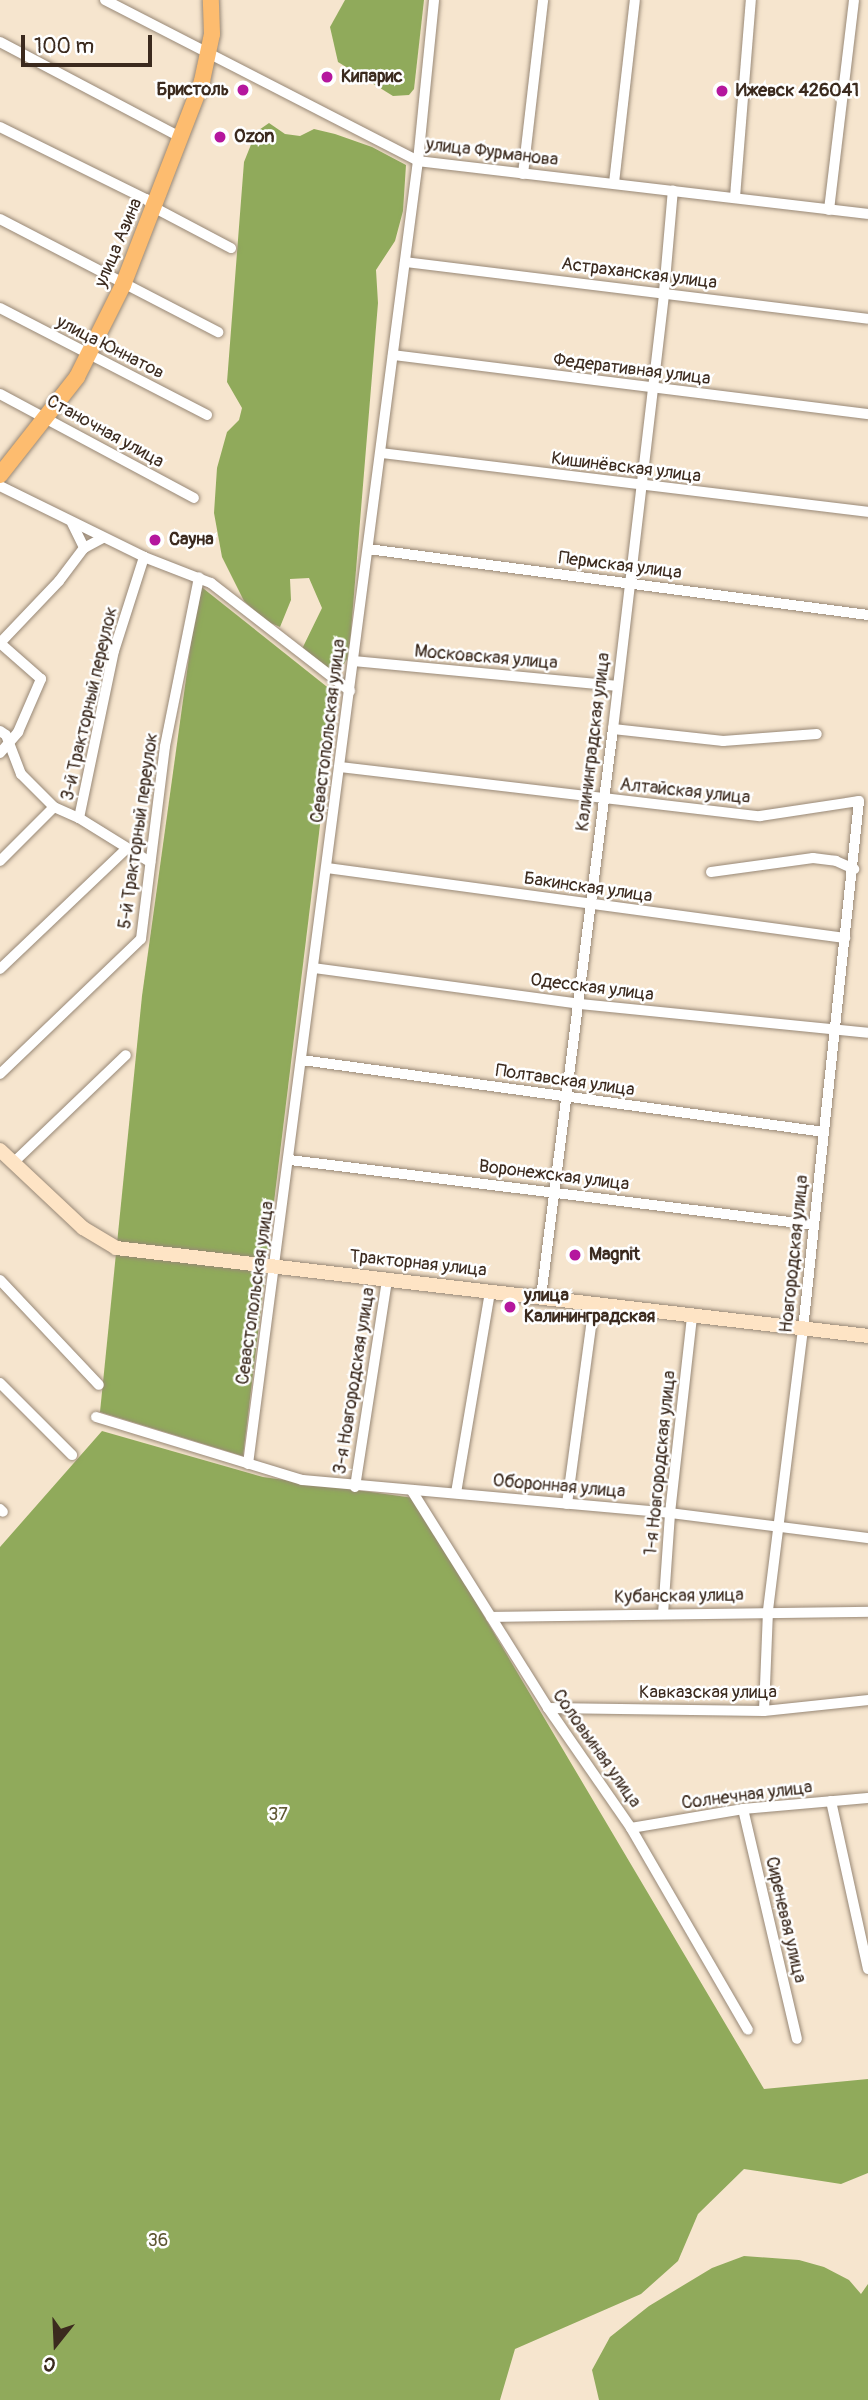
<!DOCTYPE html>
<meta charset="utf-8">
<style>
body{margin:0}
#map{position:relative;width:868px;height:2400px;overflow:hidden;background:#f6e5ce;font-family:Pangolin,sans-serif}
div>[style]{position:absolute}
.forest>*{inset:0;background:#90aa5b}
.roads{filter:drop-shadow(0 0 2px #988876) drop-shadow(0 0 2px #988876)}
.street>*{height:10px;margin:-5px;padding:0 5px;transform-origin:5px;border-radius:5px;background:#fff}
.secondary>*{height:14px;margin:-7px;padding:0 7px;transform-origin:7px;border-radius:7px;background:#fee4c5}
.primary>*{height:16px;margin:-8px;padding:0 8px;transform-origin:8px;border-radius:8px;background:#fdbc6f}
.dots>*{width:19px;height:19px;translate:-50% -50%;box-sizing:border-box;border:4px solid #fff;border-radius:50%}
span{translate:-50% -50%;white-space:nowrap;text-align:center;line-height:1.15;-webkit-text-stroke:5px #fff;paint-order:stroke}
.poi-label{font-size:18px;color:#3b2a1e;font-weight:700}
.left{translate:0 -50%;text-align:left}
.right{translate:-100% -50%;text-align:right}
.street-label{font-size:18px;color:#3b2a1e}
.park-label{font-size:18px;color:#605834}
.north{position:absolute;left:21px;top:2309px;width:70px;height:70px;-webkit-text-stroke:5px #fff;paint-order:stroke;rotate:198deg;font-size:19px;font-weight:700;line-height:28px;text-align:center;color:#3b2a1e}
.north::after{content:'';display:block;margin:auto;width:24px;height:32px;background:#3b2a1e;clip-path:polygon(50% 0,100% 100%,50% 72%,0 100%)}
.scale{position:absolute;left:21px;top:35px;width:131px;height:32px;box-sizing:border-box;border:4px solid #3b2a1e;border-top:0;padding-left:9px;font-size:21px;line-height:24px;white-space:nowrap;color:#3b2a1e;-webkit-text-stroke:5px #fff;paint-order:stroke}
</style>
<div id="map">
<div class="forest">
<div style="clip-path:polygon(345px 0,424px 0,414px 89px,409px 95px,393px 96px,338px 62px,330px 27px)"></div>
<div style="clip-path:polygon(269px 123px,285px 134px,300px 136px,314px 129px,335px 134px,372px 147px,406px 165px,403px 211px,395px 241px,376px 270px,378px 303px,350px 643px,347px 659px,342px 667px,332px 670px,301px 651px,322px 608px,309px 578px,290px 579px,291px 600px,280px 627px,266px 621px,244px 601px,222px 557px,214px 513px,217px 468px,227px 432px,239px 420px,242px 408px,227px 382px,244px 162px,256px 132px)"></div>
<div style="clip-path:polygon(199px 585px,336px 694px,243px 1456px,100px 1412px,142px 996px)"></div>
<div style="clip-path:polygon(102px 1431px,263px 1477px,414px 1498px,764px 2089px,868px 2079px,868px 2173px,841px 2184px,744px 2169px,698px 2214px,678px 2261px,641px 2294px,515px 2349px,500px 2400px,0 2400px,0 1547px)"></div>
<div style="clip-path:polygon(744px 2256px,799px 2260px,824px 2267px,849px 2280px,861px 2294px,868px 2284px,868px 2400px,599px 2400px,592px 2370px,610px 2337px,649px 2306px,712px 2268px)"></div>
</div>
<div class="roads">
<div class="street">
<div style="left:105px;top:0;width:352px;rotate:27.2deg"></div>
<div style="left:418px;top:161px;width:453px;rotate:6.7deg"></div>
<div style="left:0;top:42px;width:206px;rotate:27.8deg"></div>
<div style="left:0;top:127px;width:163px;rotate:26.3deg"></div>
<div style="left:146px;top:199px;width:13px;rotate:45deg"></div>
<div style="left:155px;top:208px;width:86px;rotate:27.8deg"></div>
<div style="left:523px;top:174px;width:175px;rotate:-83.4deg"></div>
<div style="left:614px;top:183px;width:184px;rotate:-83.5deg"></div>
<div style="left:735px;top:197px;width:198px;rotate:-85.4deg"></div>
<div style="left:829px;top:210px;width:211px;rotate:-83.2deg"></div>
<div style="left:0;top:219px;width:246px;rotate:27.4deg"></div>
<div style="left:405px;top:262px;width:466px;rotate:7deg"></div>
<div style="left:0;top:308px;width:233px;rotate:27.3deg"></div>
<div style="left:393px;top:355px;width:479px;rotate:7.1deg"></div>
<div style="left:0;top:394px;width:220px;rotate:28.2deg"></div>
<div style="left:381px;top:453px;width:491px;rotate:6.9deg"></div>
<div style="left:0;top:486px;width:161px;rotate:26.2deg"></div>
<div style="left:144px;top:557px;width:72px;rotate:21.2deg"></div>
<div style="left:211px;top:583px;width:176px;rotate:37.8deg"></div>
<div style="left:72px;top:523px;width:28px;rotate:64deg"></div>
<div style="left:368px;top:549px;width:504px;rotate:7.52deg"></div>
<div style="left:353px;top:661px;width:264px;rotate:5.4deg"></div>
<div style="left:613px;top:729px;width:111px;rotate:6.2deg"></div>
<div style="left:723px;top:741px;width:94px;rotate:-4.3deg"></div>
<div style="left:0;top:731px;width:7px;rotate:34deg"></div>
<div style="left:6px;top:735px;width:42px;rotate:69deg"></div>
<div style="left:21px;top:774px;width:47px;rotate:45deg"></div>
<div style="left:54px;top:807px;width:27px;rotate:24deg"></div>
<div style="left:79px;top:818px;width:84px;rotate:31.8deg"></div>
<div style="left:0;top:753px;width:28px;rotate:-49deg"></div>
<div style="left:18px;top:732px;width:58px;rotate:-66.5deg"></div>
<div style="left:41px;top:679px;width:55px;rotate:-138.7deg"></div>
<div style="left:0;top:643px;width:86px;rotate:-46.4deg"></div>
<div style="left:59px;top:581px;width:41px;rotate:-52.9deg"></div>
<div style="left:84px;top:548px;width:21px;rotate:-28deg"></div>
<div style="left:340px;top:767px;width:423px;rotate:6.7deg"></div>
<div style="left:760px;top:816px;width:100px;rotate:-8.6deg"></div>
<div style="left:859px;top:801px;width:531px;rotate:96.05deg"></div>
<div style="left:803px;top:1329px;width:284px;rotate:97.1deg"></div>
<div style="left:768px;top:1611px;width:100px;rotate:92.3deg"></div>
<div style="left:79px;top:818px;width:171px;rotate:-78.2deg"></div>
<div style="left:114px;top:651px;width:99px;rotate:-72.3deg"></div>
<div style="left:0;top:861px;width:76px;rotate:-45deg"></div>
<div style="left:327px;top:868px;width:523px;rotate:7.7deg"></div>
<div style="left:711px;top:872px;width:103px;rotate:-7.8deg"></div>
<div style="left:813px;top:858px;width:23px;rotate:7deg"></div>
<div style="left:836px;top:861px;width:20px;rotate:24deg"></div>
<div style="left:314px;top:968px;width:268px;rotate:7.7deg"></div>
<div style="left:580px;top:1004px;width:289px;rotate:5.7deg"></div>
<div style="left:0;top:969px;width:174px;rotate:-43.6deg"></div>
<div style="left:302px;top:1060px;width:527px;rotate:7.85deg"></div>
<div style="left:0;top:1074px;width:195px;rotate:-43.8deg"></div>
<div style="left:141px;top:939px;width:194px;rotate:-82.9deg"></div>
<div style="left:165px;top:746px;width:172px;rotate:-78.6deg"></div>
<div style="left:290px;top:1160px;width:528px;rotate:7.07deg"></div>
<div style="left:13px;top:1163px;width:156px;rotate:-43.7deg"></div>
<div style="left:0;top:1280px;width:144px;rotate:46.7deg"></div>
<div style="left:541px;top:1297px;width:573px;rotate:-82.78deg"></div>
<div style="left:613px;top:729px;width:440px;rotate:-83.3deg"></div>
<div style="left:664px;top:292px;width:102px;rotate:-85deg"></div>
<div style="left:0;top:1383px;width:102px;rotate:45deg"></div>
<div style="left:96px;top:1417px;width:215px;rotate:17deg"></div>
<div style="left:302px;top:1480px;width:369px;rotate:5.1deg"></div>
<div style="left:670px;top:1513px;width:200px;rotate:7.2deg"></div>
<div style="left:248px;top:1464px;width:1314px;rotate:-82.57deg"></div>
<div style="left:418px;top:161px;width:162px;rotate:-84.3deg"></div>
<div style="left:355px;top:1487px;width:209px;rotate:-81.2deg"></div>
<div style="left:412px;top:1491px;width:256px;rotate:57.9deg"></div>
<div style="left:548px;top:1708px;width:146px;rotate:55.3deg"></div>
<div style="left:631px;top:1828px;width:233px;rotate:59.9deg"></div>
<div style="left:456px;top:1493px;width:205px;rotate:-80.4deg"></div>
<div style="left:567px;top:1504px;width:203px;rotate:-82.3deg"></div>
<div style="left:0;top:1509px;width:4px;rotate:45deg"></div>
<div style="left:663px;top:1614px;width:101px;rotate:-86deg"></div>
<div style="left:670px;top:1513px;width:198px;rotate:-83.6deg"></div>
<div style="left:491px;top:1617px;width:377px;rotate:-0.8deg"></div>
<div style="left:548px;top:1708px;width:216px;rotate:0.8deg"></div>
<div style="left:764px;top:1711px;width:105px;rotate:-6deg"></div>
<div style="left:831px;top:1801px;width:172px;rotate:77.6deg"></div>
<div style="left:743px;top:1809px;width:236px;rotate:76.8deg"></div>
<div style="left:631px;top:1828px;width:114px;rotate:-9.6deg"></div>
<div style="left:743px;top:1809px;width:125px;rotate:-5deg"></div>
</div>
<div class="secondary">
<div style="left:0;top:1150px;width:114px;rotate:43.2deg"></div>
<div style="left:83px;top:1228px;width:39px;rotate:31deg"></div>
<div style="left:116px;top:1248px;width:757px;rotate:6.67deg"></div>
</div>
<div class="primary">
<div style="left:0;top:475px;width:125px;rotate:-51.8deg"></div>
<div style="left:77px;top:377px;width:103px;rotate:-63.4deg"></div>
<div style="left:123px;top:285px;width:219px;rotate:-68.8deg"></div>
<div style="left:202px;top:81px;width:48px;rotate:-78deg"></div>
<div style="left:212px;top:34px;width:34px;rotate:-92deg"></div>
</div>
</div>
<div class="dots">
<div style="left:327px;top:77px;background:#b5179e"></div>
<div style="left:243px;top:90px;background:#b5179e"></div>
<div style="left:722px;top:91px;background:#b5179e"></div>
<div style="left:220px;top:137px;background:#b5179e"></div>
<div style="left:155px;top:540px;background:#b5179e"></div>
<div style="left:575px;top:1255px;background:#b5179e"></div>
<div style="left:510px;top:1307px;background:#b5179e"></div>
</div>
<div class="poi-label">
<span class="left" style="left:341px;top:77px">Кипарис</span>
<span class="right" style="left:229px;top:90px">Бристоль</span>
<span class="left" style="left:736px;top:91px">Ижевск 426041</span>
<span class="left" style="left:234px;top:137px">Ozon</span>
<span class="left" style="left:169px;top:540px">Сауна</span>
<span class="left" style="left:589px;top:1255px">Magnit</span>
<span class="left" style="left:524px;top:1307px">улица<br>Калининградская</span>
</div>
<div class="street-label">
<span style="left:492px;top:153px;rotate:7deg">улица Фурманова</span>
<span style="left:119px;top:243px;rotate:-67deg">улица Азина</span>
<span style="left:639px;top:274px;rotate:7deg">Астраханская улица</span>
<span style="left:110px;top:348px;rotate:27deg">улица Юннатов</span>
<span style="left:632px;top:370px;rotate:7deg">Федеративная улица</span>
<span style="left:105px;top:432px;rotate:29deg">Станочная улица</span>
<span style="left:626px;top:468px;rotate:7deg">Кишинёвская улица</span>
<span style="left:620px;top:566px;rotate:7deg">Пермская улица</span>
<span style="left:486px;top:658px;rotate:5deg">Московская улица</span>
<span style="left:90px;top:704px;rotate:-77deg">3-й Тракторный переулок</span>
<span style="left:329px;top:731px;rotate:-83deg">Севастопольская улица</span>
<span style="left:594px;top:742px;rotate:-83deg">Калининградская улица</span>
<span style="left:685px;top:792px;rotate:6deg">Алтайская улица</span>
<span style="left:139px;top:831px;rotate:-82deg">5-й Тракторный переулок</span>
<span style="left:588px;top:888px;rotate:8deg">Бакинская улица</span>
<span style="left:592px;top:988px;rotate:7deg">Одесская улица</span>
<span style="left:565px;top:1081px;rotate:8deg">Полтавская улица</span>
<span style="left:554px;top:1176px;rotate:7deg">Воронежская улица</span>
<span style="left:795px;top:1254px;rotate:-84deg">Новгородская улица</span>
<span style="left:418px;top:1264px;rotate:6deg">Тракторная улица</span>
<span style="left:256px;top:1293px;rotate:-82deg">Севастопольская улица</span>
<span style="left:355px;top:1381px;rotate:-81deg">3-я Новгородская улица</span>
<span style="left:661px;top:1463px;rotate:-84deg">1-я Новгородская улица</span>
<span style="left:559px;top:1487px;rotate:5deg">Оборонная улица</span>
<span style="left:679px;top:1597px;rotate:-1deg">Кубанская улица</span>
<span style="left:708px;top:1693px">Кавказская улица</span>
<span style="left:596px;top:1749px;rotate:55deg">Соловьиная улица</span>
<span style="left:747px;top:1796px;rotate:-7deg">Солнечная улица</span>
<span style="left:785px;top:1920px;rotate:77deg">Сиреневая улица</span>
</div>
<div class="park-label">
<span style="left:278px;top:1815px">37</span>
<span style="left:158px;top:2241px">36</span>
</div>
<div class="north">С</div>
<div class="scale">100 m</div>
</div>
